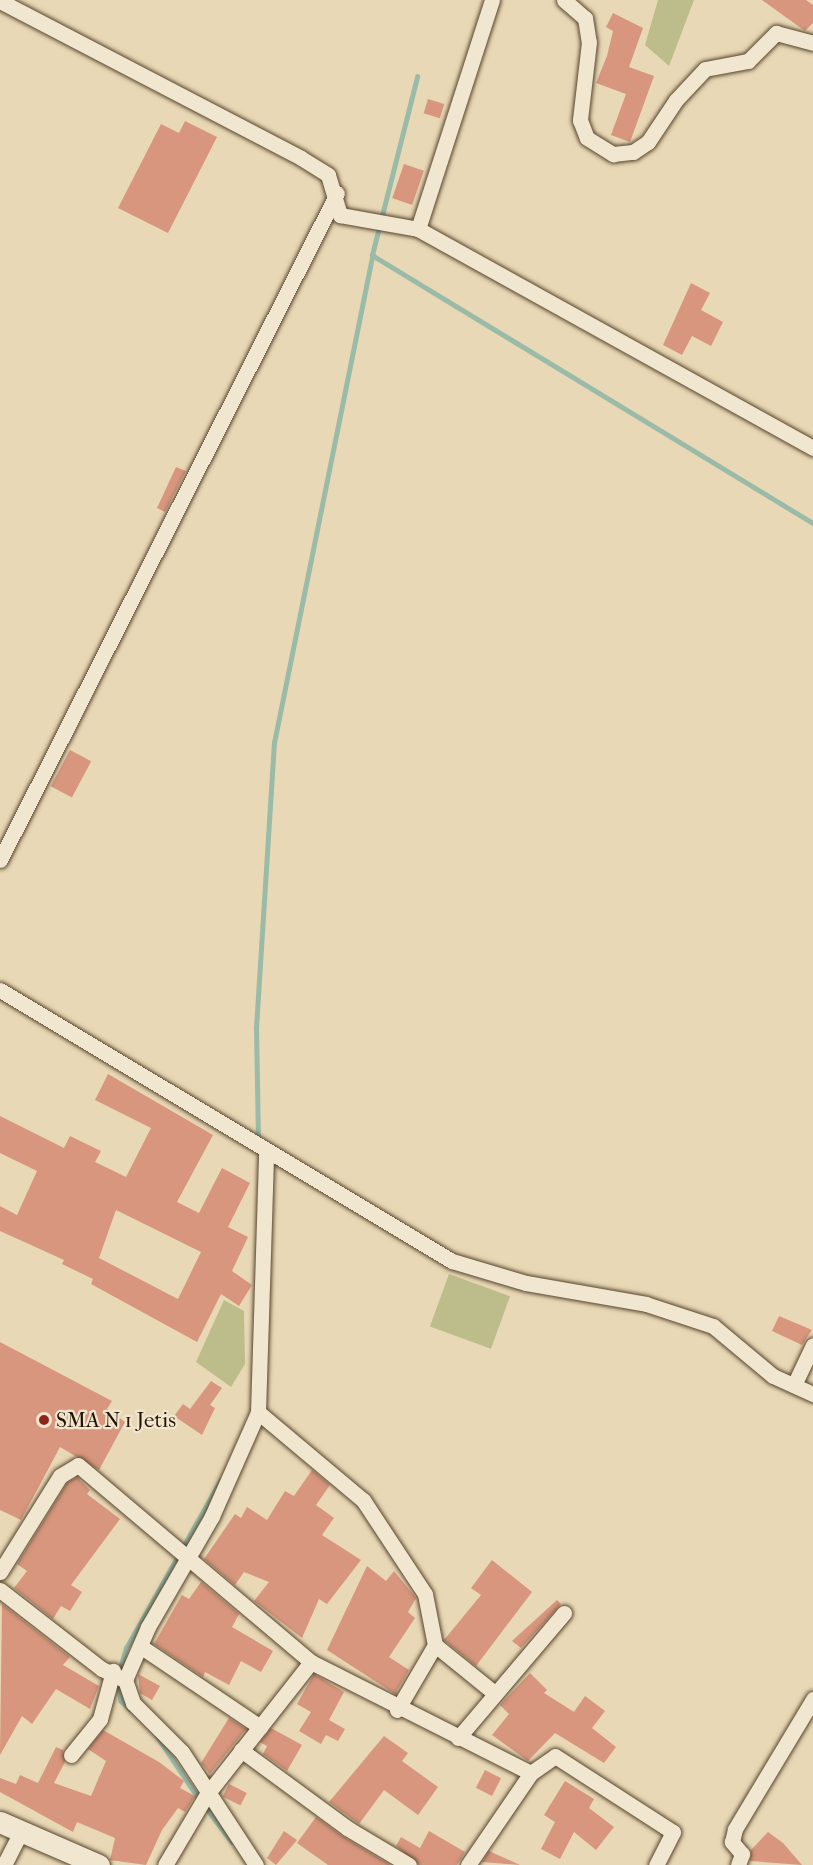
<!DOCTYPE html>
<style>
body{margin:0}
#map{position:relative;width:813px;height:1865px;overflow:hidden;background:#e9d8b5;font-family:"IM FELL French Canon",serif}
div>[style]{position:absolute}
.green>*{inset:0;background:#bcbd8a;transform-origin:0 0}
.stream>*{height:4.5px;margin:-2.25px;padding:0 2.25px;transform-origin:2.25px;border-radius:2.25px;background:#99bba8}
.building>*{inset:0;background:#d7967d;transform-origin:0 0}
.roads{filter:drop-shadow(0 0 2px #56442d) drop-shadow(0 0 2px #56442d)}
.minor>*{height:15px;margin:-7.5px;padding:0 7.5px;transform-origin:7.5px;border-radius:7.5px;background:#f1e6cf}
.secondary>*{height:21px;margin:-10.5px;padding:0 10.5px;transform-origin:10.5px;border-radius:10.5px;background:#f1e6cf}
.dots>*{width:16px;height:16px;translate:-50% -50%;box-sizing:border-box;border:3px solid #f1e6cf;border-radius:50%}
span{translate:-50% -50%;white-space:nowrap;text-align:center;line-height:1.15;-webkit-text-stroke:4.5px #f1e6cf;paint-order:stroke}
.poi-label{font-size:21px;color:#251300}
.left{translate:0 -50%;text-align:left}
</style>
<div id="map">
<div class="green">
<div style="clip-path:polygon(658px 0,694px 0,669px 66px,645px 45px)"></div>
<div style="left:449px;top:1274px;width:65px;height:56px;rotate:20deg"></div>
<div style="clip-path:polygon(224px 1300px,244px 1311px,245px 1364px,231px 1387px,196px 1362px)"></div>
</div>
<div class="stream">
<div style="left:372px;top:255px;width:516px;rotate:31.29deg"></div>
<div style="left:258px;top:1141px;width:113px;rotate:-91deg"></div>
<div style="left:256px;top:1028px;width:286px;rotate:-86.4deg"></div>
<div style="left:274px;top:743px;width:498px;rotate:-78.6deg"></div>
<div style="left:372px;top:255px;width:184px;rotate:-75.8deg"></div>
<div style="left:119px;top:1672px;width:25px;rotate:-74deg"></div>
<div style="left:126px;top:1648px;width:192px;rotate:-60.6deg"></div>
<div style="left:117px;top:1680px;width:21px;rotate:79deg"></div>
<div style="left:121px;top:1701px;width:12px;rotate:42deg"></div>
<div style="left:157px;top:1736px;width:76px;rotate:56.3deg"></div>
<div style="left:204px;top:1805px;width:46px;rotate:52.9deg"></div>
</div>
<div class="building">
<div style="clip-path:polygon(762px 0,806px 0,813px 5px,813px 23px,805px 31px)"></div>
<div style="clip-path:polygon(613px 13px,643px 28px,629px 67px,654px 76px,630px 142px,611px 135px,626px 94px,596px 83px,607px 56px,613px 31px,606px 27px)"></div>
<div style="left:428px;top:99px;width:17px;height:15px;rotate:17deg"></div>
<div style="clip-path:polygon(185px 121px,217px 137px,168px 233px,118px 208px,161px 124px,179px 133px)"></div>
<div style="left:404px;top:164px;width:21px;height:36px;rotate:19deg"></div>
<div style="clip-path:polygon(691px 283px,710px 293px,701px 310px,723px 322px,711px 346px,692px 336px,682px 355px,663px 345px)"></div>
<div style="clip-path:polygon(176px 467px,186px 471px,165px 512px,157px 508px)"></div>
<div style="left:70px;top:750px;width:24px;height:41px;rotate:28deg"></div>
<div style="clip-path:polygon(evenodd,108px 1074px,213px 1135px,177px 1202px,199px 1213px,222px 1168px,250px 1183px,228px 1227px,248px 1237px,232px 1271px,252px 1285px,239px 1306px,221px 1294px,197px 1342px,91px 1284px,93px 1279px,62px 1264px,64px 1260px,0 1231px,0 1206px,17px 1215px,37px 1171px,0 1153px,0 1116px,64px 1148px,70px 1136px,101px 1151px,95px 1162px,126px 1177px,151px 1128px,95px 1100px,108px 1074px,116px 1210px,201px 1252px,178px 1299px,99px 1258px,116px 1210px)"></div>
<div style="clip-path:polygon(779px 1316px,812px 1330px,802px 1345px,772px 1331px)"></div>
<div style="clip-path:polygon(0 1342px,112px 1401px,107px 1409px,125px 1422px,99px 1470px,60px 1447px,21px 1520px,0 1510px)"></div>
<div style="clip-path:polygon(211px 1381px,222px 1388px,210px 1405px,215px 1408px,202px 1435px,174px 1416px,183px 1404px,190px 1409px)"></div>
<div style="clip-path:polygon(312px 1470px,330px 1485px,316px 1505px,334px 1518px,322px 1535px,361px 1560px,327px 1604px,319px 1599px,302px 1638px,254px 1601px,269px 1582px,244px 1572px,235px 1585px,204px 1559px,235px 1514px,241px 1518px,247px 1507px,267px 1520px,285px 1491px,294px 1496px)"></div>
<div style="clip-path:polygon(77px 1477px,90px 1490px,87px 1494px,120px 1519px,71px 1585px,82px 1592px,70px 1611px,61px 1606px,53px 1619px,14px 1588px,27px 1571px,17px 1564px,67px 1483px)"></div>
<div style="clip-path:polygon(492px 1560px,532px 1592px,476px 1666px,444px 1640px,481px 1595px,471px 1588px)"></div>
<div style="clip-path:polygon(367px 1566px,386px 1581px,394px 1571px,416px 1598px,408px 1612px,415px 1618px,389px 1657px,409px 1670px,395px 1694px,327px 1650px)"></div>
<div style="clip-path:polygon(201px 1582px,239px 1614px,232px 1627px,273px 1651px,261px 1672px,241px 1661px,229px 1685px,205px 1672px,203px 1677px,154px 1644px,182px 1595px,189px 1599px)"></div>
<div style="clip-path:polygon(557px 1600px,561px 1604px,521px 1648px,512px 1641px)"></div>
<div style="clip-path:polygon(2px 1604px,70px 1657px,63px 1665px,99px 1686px,90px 1709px,56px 1689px,32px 1724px,22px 1716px,0 1755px)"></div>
<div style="clip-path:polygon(530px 1673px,547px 1690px,544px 1693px,574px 1712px,585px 1696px,605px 1711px,592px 1728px,616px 1747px,604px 1763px,555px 1733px,528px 1761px,492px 1735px,509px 1714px,500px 1705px)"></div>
<div style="clip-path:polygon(138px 1674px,160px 1686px,152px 1700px,140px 1693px)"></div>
<div style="clip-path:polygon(314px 1674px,344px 1692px,329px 1720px,345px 1729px,338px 1741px,326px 1735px,321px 1744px,299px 1731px,311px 1712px,297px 1704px)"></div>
<div style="clip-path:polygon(229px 1718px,246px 1729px,210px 1774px,201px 1763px)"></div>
<div style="clip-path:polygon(271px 1728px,302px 1745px,287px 1771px,263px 1754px,267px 1746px,260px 1742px)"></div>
<div style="clip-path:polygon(103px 1730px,159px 1762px,184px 1781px,180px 1788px,195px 1796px,185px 1812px,178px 1808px,162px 1830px,146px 1865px,110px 1860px,115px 1838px,77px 1822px,73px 1832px,0 1792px,0 1778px,16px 1784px,20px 1775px,38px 1783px,56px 1747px,63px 1750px,65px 1762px,54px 1783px,91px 1796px,106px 1761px,88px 1749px)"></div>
<div style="clip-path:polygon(384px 1736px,408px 1753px,402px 1761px,438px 1787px,418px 1815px,384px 1790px,359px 1824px,329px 1802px)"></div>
<div style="left:485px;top:1770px;width:18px;height:20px;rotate:27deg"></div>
<div style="clip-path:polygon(565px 1781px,594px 1799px,589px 1808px,614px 1827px,596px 1850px,574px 1832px,560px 1859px,541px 1849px,555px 1822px,544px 1815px)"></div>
<div style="left:229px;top:1784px;width:20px;height:14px;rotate:27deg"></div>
<div style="clip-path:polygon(316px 1817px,342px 1836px,390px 1865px,328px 1865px,297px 1843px)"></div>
<div style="clip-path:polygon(284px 1831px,297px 1840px,276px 1865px,267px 1858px)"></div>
<div style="clip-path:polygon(429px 1831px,465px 1852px,457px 1865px,419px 1865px,396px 1846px,401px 1837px,420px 1848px)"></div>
<div style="clip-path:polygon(768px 1832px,783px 1843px,802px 1865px,750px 1861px,751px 1850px)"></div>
<div style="clip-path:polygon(489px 1851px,520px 1865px,482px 1862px)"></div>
</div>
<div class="roads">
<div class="minor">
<div style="left:564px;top:0;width:28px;rotate:41deg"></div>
<div style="left:585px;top:18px;width:24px;rotate:81deg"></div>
<div style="left:589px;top:42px;width:79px;rotate:96.6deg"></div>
<div style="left:580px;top:120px;width:19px;rotate:69deg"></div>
<div style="left:587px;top:138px;width:31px;rotate:32deg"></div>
<div style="left:613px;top:154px;width:20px;rotate:-6deg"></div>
<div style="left:633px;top:152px;width:18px;rotate:-34deg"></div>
<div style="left:648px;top:142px;width:50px;rotate:-56.3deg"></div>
<div style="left:676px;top:100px;width:42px;rotate:-46.9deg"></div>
<div style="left:705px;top:69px;width:44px;rotate:-10.5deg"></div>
<div style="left:748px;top:61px;width:40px;rotate:-45deg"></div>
<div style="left:776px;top:33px;width:38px;rotate:15deg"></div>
<div style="left:0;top:1px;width:339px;rotate:27.5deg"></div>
<div style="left:301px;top:158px;width:32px;rotate:32deg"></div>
<div style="left:328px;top:175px;width:42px;rotate:73.3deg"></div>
<div style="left:340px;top:215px;width:79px;rotate:10.2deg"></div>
<div style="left:418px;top:229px;width:452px;rotate:29deg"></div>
<div style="left:418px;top:229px;width:241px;rotate:-72.1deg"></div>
<div style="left:0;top:860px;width:747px;rotate:-63.19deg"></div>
<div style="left:0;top:990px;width:527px;rotate:30.95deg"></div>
<div style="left:452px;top:1261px;width:77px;rotate:16.6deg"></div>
<div style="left:526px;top:1283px;width:122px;rotate:9.9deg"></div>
<div style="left:646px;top:1304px;width:71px;rotate:18.2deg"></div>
<div style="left:713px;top:1326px;width:78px;rotate:39.8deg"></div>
<div style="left:773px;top:1376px;width:44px;rotate:24.2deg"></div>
<div style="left:794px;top:1385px;width:44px;rotate:-64.6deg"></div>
<div style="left:258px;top:1412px;width:137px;rotate:40deg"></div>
<div style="left:363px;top:1500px;width:113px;rotate:56.6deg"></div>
<div style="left:425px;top:1594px;width:52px;rotate:78.9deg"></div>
<div style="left:435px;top:1645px;width:75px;rotate:39deg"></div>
<div style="left:0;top:1572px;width:113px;rotate:-58deg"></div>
<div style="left:60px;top:1476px;width:21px;rotate:-31deg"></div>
<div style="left:78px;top:1465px;width:305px;rotate:40.2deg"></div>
<div style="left:311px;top:1662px;width:168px;rotate:128.2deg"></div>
<div style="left:207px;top:1794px;width:82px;rotate:120.6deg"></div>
<div style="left:0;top:1590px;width:129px;rotate:37.8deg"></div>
<div style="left:102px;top:1669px;width:25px;rotate:26deg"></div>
<div style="left:140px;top:1646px;width:145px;rotate:34deg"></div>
<div style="left:311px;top:1662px;width:246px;rotate:26.8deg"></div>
<div style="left:397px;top:1710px;width:75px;rotate:-59.7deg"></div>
<div style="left:458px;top:1738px;width:164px;rotate:-49.7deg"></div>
<div style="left:241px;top:1750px;width:132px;rotate:36.3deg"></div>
<div style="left:347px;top:1828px;width:72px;rotate:30.8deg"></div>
<div style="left:71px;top:1755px;width:46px;rotate:-51.1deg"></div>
<div style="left:100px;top:1719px;width:50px;rotate:-74.8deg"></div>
<div style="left:4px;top:1865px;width:38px;rotate:-63deg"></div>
<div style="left:256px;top:1865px;width:135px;rotate:-123.2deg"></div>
<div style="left:182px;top:1752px;width:69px;rotate:-135deg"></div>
<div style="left:133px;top:1703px;width:24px;rotate:-109deg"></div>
<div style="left:125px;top:1680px;width:58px;rotate:-66.5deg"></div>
<div style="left:148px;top:1627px;width:128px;rotate:-60deg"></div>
<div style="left:212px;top:1516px;width:114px;rotate:-66.1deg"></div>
<div style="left:258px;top:1412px;width:261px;rotate:-88.2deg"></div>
<div style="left:468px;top:1865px;width:112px;rotate:-55.6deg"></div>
<div style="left:531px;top:1773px;width:29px;rotate:-35deg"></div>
<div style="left:555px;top:1756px;width:140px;rotate:32.8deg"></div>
<div style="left:673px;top:1832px;width:37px;rotate:117deg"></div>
<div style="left:738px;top:1865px;width:12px;rotate:-70deg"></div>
<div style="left:742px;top:1854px;width:16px;rotate:-130deg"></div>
<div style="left:732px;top:1842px;width:13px;rotate:-77deg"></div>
<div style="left:735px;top:1829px;width:152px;rotate:-59deg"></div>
</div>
<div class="secondary">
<div style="left:0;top:1822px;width:108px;rotate:23.5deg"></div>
</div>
</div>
<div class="dots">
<div style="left:44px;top:1420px;background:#8f2418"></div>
</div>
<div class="poi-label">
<span class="left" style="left:56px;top:1420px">SMA N 1 Jetis</span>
</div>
</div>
